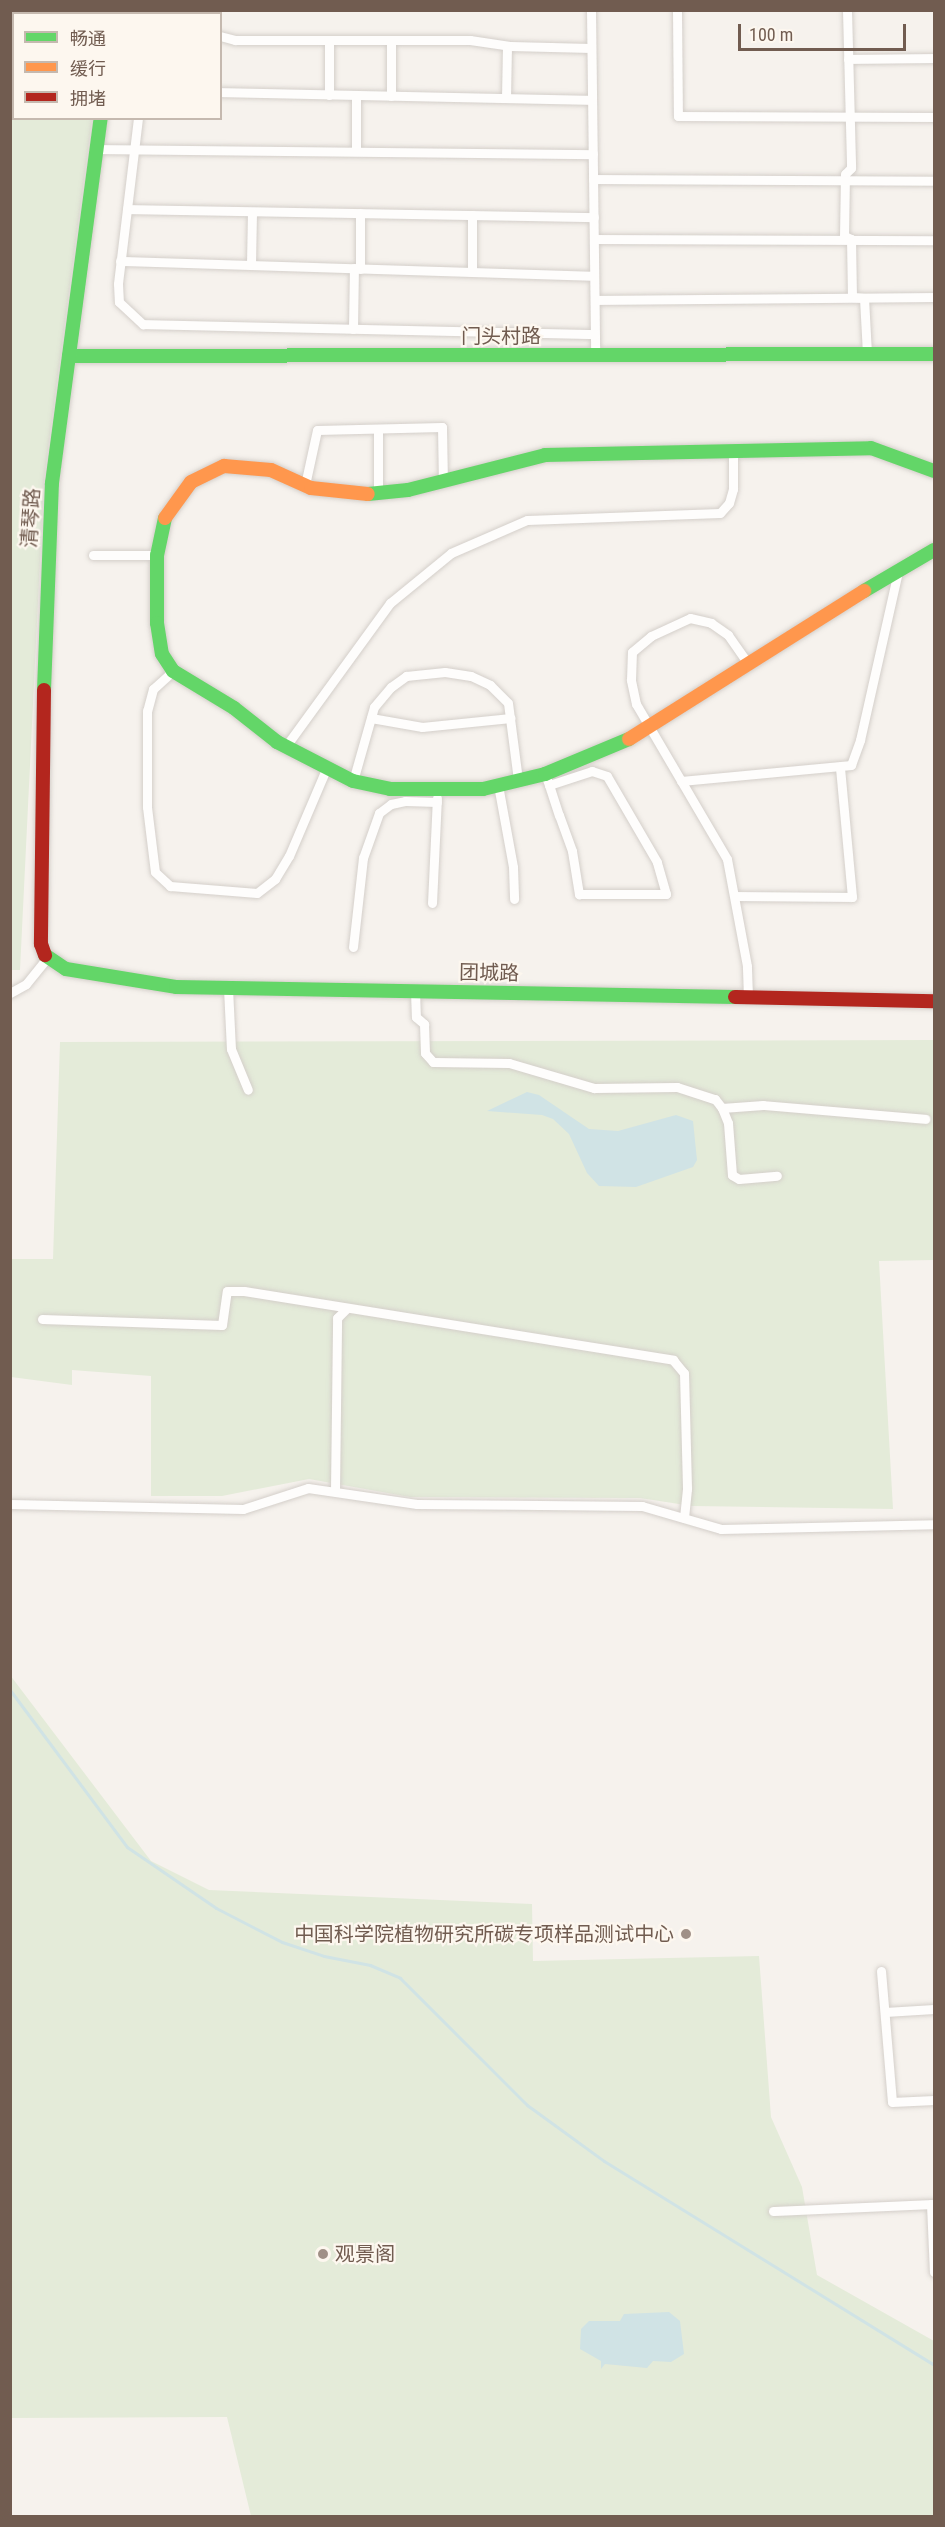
<!DOCTYPE html>
<meta charset="utf-8">
<style>
body{margin:0}
#map{position:relative;width:945px;height:2527px;overflow:hidden;background:#f6f2ed;font-family:"Roboto Condensed","Noto Sans SC",sans-serif}
div>[style]{position:absolute}
.green>*{inset:0;background:#e4ebd9}
.water>*{inset:0;background:#d0e3e5}
.stream>*{height:3px;margin:-1.5px;padding:0 1.5px;transform-origin:1.5px;border-radius:1.5px;background:#d0e3e5}
.roads{filter:drop-shadow(0 0 2px #d4cfca) drop-shadow(0 0 2px #d4cfca)}
.street>*{height:9px;margin:-4.5px;padding:0 4.5px;transform-origin:4.5px;border-radius:4.5px;background:#fefdfc}
.fast>*{height:14px;margin:-7px;padding:0 7px;transform-origin:7px;border-radius:7px;background:#63d668}
.slow>*{height:14px;margin:-7px;padding:0 7px;transform-origin:7px;border-radius:7px;background:#ff974d}
.jam>*{height:14px;margin:-7px;padding:0 7px;transform-origin:7px;border-radius:7px;background:#b3261e}
.dots>*{width:16px;height:16px;translate:-50% -50%;box-sizing:border-box;border:3px solid #fdf7ef;border-radius:50%}
span{translate:-50% -50%;white-space:nowrap;text-align:center;line-height:1.15;-webkit-text-stroke:4.5px #fdf7ef;paint-order:stroke}
.street-label{font-size:20px;color:#715c50}
.poi-label{font-size:20px;color:#715c50}
.right{translate:-100% -50%;text-align:right}
.left{translate:0 -50%;text-align:left}
.frame{position:absolute;inset:0;border:12px solid #715c50;pointer-events:none}
.legend{position:absolute;left:12px;top:12px;width:210px;height:108px;box-sizing:border-box;background:#fdf7ef;border:2px solid #c5b9af;margin:0;padding:8px 10px;list-style:none;font-size:18px;color:#715c50}
.legend li{display:flex;align-items:center;gap:12px;height:30px}
.legend b{width:30px;border:2px solid #c5b9af}
.scale{position:absolute;left:738px;top:24px;width:168px;height:27px;box-sizing:border-box;border:3px solid #715c50;border-top:0;padding-left:8px;font-size:18px;line-height:21px;white-space:nowrap;color:#715c50;-webkit-text-stroke:4px #fdf7ef;paint-order:stroke}
</style>
<div id="map">
<div class="green">
<div style="clip-path:polygon(11px 10px,102px 11px,14px 14px,14px 118px,92px 119px,44px 479px,20px 970px,10px 970px)"></div>
<div style="clip-path:polygon(934px 1040px,934px 1260px,879px 1261px,893px 1509px,692px 1506px,640px 1498px,410px 1497px,309px 1479px,222px 1496px,151px 1496px,151px 1376px,72px 1370px,72px 1385px,11px 1377px,11px 1259px,53px 1259px,60px 1042px)"></div>
<div style="clip-path:polygon(10px 1675px,151px 1861px,209px 1890px,532px 1904px,533px 1961px,759px 1956px,771px 2117px,802px 2187px,817px 2275px,934px 2341px,934px 2516px,251px 2516px,227px 2417px,11px 2418px)"></div>
</div>
<div class="water">
<div style="clip-path:polygon(527px 1092px,539px 1095px,589px 1129px,618px 1131px,676px 1115px,693px 1121px,697px 1160px,693px 1167px,636px 1187px,599px 1186px,587px 1173px,569px 1134px,553px 1119px,542px 1115px,487px 1111px)"></div>
<div style="clip-path:polygon(669px 2312px,680px 2321px,684px 2354px,671px 2362px,653px 2361px,647px 2368px,605px 2364px,601px 2369px,601px 2361px,580px 2349px,581px 2329px,589px 2321px,620px 2321px,624px 2314px)"></div>
</div>
<div class="stream">
<div style="left:10px;top:1690px;width:196px;rotate:53.3deg"></div>
<div style="left:127px;top:1847px;width:108px;rotate:34.4deg"></div>
<div style="left:216px;top:1908px;width:74px;rotate:27.3deg"></div>
<div style="left:282px;top:1942px;width:44px;rotate:18.4deg"></div>
<div style="left:324px;top:1956px;width:47px;rotate:11.1deg"></div>
<div style="left:370px;top:1965px;width:33px;rotate:23deg"></div>
<div style="left:400px;top:1978px;width:180px;rotate:45deg"></div>
<div style="left:527px;top:2105px;width:95px;rotate:36deg"></div>
<div style="left:604px;top:2161px;width:388px;rotate:31.7deg"></div>
</div>
<div class="roads">
<div class="street">
<div style="left:591px;top:10px;width:345px;rotate:89.3deg"></div>
<div style="left:677px;top:10px;width:106px;rotate:89.5deg"></div>
<div style="left:678px;top:116px;width:256px;rotate:0.2deg"></div>
<div style="left:847px;top:10px;width:158px;rotate:88.5deg"></div>
<div style="left:851px;top:168px;width:8px;rotate:135deg"></div>
<div style="left:845px;top:174px;width:62px;rotate:90.9deg"></div>
<div style="left:844px;top:236px;width:8px;rotate:23deg"></div>
<div style="left:851px;top:239px;width:58px;rotate:89deg"></div>
<div style="left:852px;top:297px;width:12px;rotate:5deg"></div>
<div style="left:864px;top:298px;width:56px;rotate:86.9deg"></div>
<div style="left:220px;top:36px;width:16px;rotate:15deg"></div>
<div style="left:235px;top:40px;width:235px"></div>
<div style="left:470px;top:40px;width:40px;rotate:8.5deg"></div>
<div style="left:510px;top:46px;width:81px;rotate:1.4deg"></div>
<div style="left:329px;top:40px;width:55px;rotate:90deg"></div>
<div style="left:391px;top:40px;width:56px;rotate:90deg"></div>
<div style="left:848px;top:59px;width:86px;rotate:-0.7deg"></div>
<div style="left:220px;top:92px;width:372px;rotate:1.2deg"></div>
<div style="left:356px;top:96px;width:55px;rotate:90deg"></div>
<div style="left:506px;top:98px;width:52px;rotate:-88.9deg"></div>
<div style="left:138px;top:118px;width:167px;rotate:96.9deg"></div>
<div style="left:118px;top:284px;width:18px;rotate:87deg"></div>
<div style="left:119px;top:302px;width:33px;rotate:43deg"></div>
<div style="left:143px;top:324px;width:452px;rotate:1.3deg"></div>
<div style="left:97px;top:149px;width:496px;rotate:0.6deg"></div>
<div style="left:593px;top:179px;width:341px;rotate:0.3deg"></div>
<div style="left:127px;top:209px;width:467px;rotate:1deg"></div>
<div style="left:360px;top:213px;width:56px;rotate:90deg"></div>
<div style="left:594px;top:239px;width:340px;rotate:0.2deg"></div>
<div style="left:120px;top:261px;width:474px;rotate:1.8deg"></div>
<div style="left:251px;top:264px;width:51px;rotate:-88.9deg"></div>
<div style="left:472px;top:272px;width:57px;rotate:-90deg"></div>
<div style="left:595px;top:300px;width:339px;rotate:-0.5deg"></div>
<div style="left:353px;top:329px;width:61px;rotate:-89.1deg"></div>
<div style="left:378px;top:429px;width:64px;rotate:90deg"></div>
<div style="left:305px;top:485px;width:56px;rotate:-77.7deg"></div>
<div style="left:317px;top:430px;width:125px;rotate:-1.4deg"></div>
<div style="left:442px;top:427px;width:55px;rotate:89deg"></div>
<div style="left:93px;top:555px;width:64px"></div>
<div style="left:173px;top:671px;width:27px;rotate:138deg"></div>
<div style="left:153px;top:689px;width:23px;rotate:105deg"></div>
<div style="left:147px;top:711px;width:96px;rotate:90deg"></div>
<div style="left:147px;top:807px;width:65px;rotate:83deg"></div>
<div style="left:155px;top:872px;width:21px;rotate:43deg"></div>
<div style="left:170px;top:886px;width:87px;rotate:4.6deg"></div>
<div style="left:257px;top:893px;width:23px;rotate:-38deg"></div>
<div style="left:275px;top:879px;width:27px;rotate:-59deg"></div>
<div style="left:289px;top:856px;width:97px;rotate:-66.9deg"></div>
<div style="left:371px;top:718px;width:52px;rotate:10deg"></div>
<div style="left:422px;top:727px;width:89px;rotate:-5.8deg"></div>
<div style="left:286px;top:746px;width:177px;rotate:-54deg"></div>
<div style="left:390px;top:603px;width:79px;rotate:-39.3deg"></div>
<div style="left:451px;top:553px;width:83px;rotate:-23.5deg"></div>
<div style="left:527px;top:520px;width:193px;rotate:-2.1deg"></div>
<div style="left:720px;top:513px;width:13px;rotate:-48deg"></div>
<div style="left:729px;top:503px;width:15px;rotate:-74deg"></div>
<div style="left:733px;top:489px;width:36px;rotate:-90deg"></div>
<div style="left:545px;top:774px;width:12px;rotate:70deg"></div>
<div style="left:549px;top:785px;width:32px;rotate:72deg"></div>
<div style="left:559px;top:815px;width:38px;rotate:70deg"></div>
<div style="left:572px;top:851px;width:44px;rotate:80.8deg"></div>
<div style="left:579px;top:894px;width:87px"></div>
<div style="left:666px;top:894px;width:33px;rotate:-106deg"></div>
<div style="left:657px;top:862px;width:99px;rotate:-120.2deg"></div>
<div style="left:607px;top:776px;width:16px;rotate:-162deg"></div>
<div style="left:592px;top:771px;width:45px;rotate:162deg"></div>
<div style="left:353px;top:781px;width:77px;rotate:-74.2deg"></div>
<div style="left:374px;top:707px;width:26px;rotate:-50deg"></div>
<div style="left:391px;top:687px;width:19px;rotate:-36deg"></div>
<div style="left:406px;top:676px;width:39px;rotate:-6deg"></div>
<div style="left:445px;top:672px;width:26px;rotate:9deg"></div>
<div style="left:471px;top:676px;width:21px;rotate:25deg"></div>
<div style="left:490px;top:685px;width:25px;rotate:45deg"></div>
<div style="left:508px;top:703px;width:78px;rotate:82.6deg"></div>
<div style="left:681px;top:781px;width:171px;rotate:-5.4deg"></div>
<div style="left:851px;top:765px;width:27px;rotate:-70deg"></div>
<div style="left:860px;top:740px;width:173px;rotate:-77.3deg"></div>
<div style="left:498px;top:785px;width:83px;rotate:79.6deg"></div>
<div style="left:513px;top:867px;width:32px;rotate:88deg"></div>
<div style="left:736px;top:896px;width:116px;rotate:0.5deg"></div>
<div style="left:852px;top:897px;width:131px;rotate:-95.3deg"></div>
<div style="left:432px;top:903px;width:105px;rotate:-87.3deg"></div>
<div style="left:353px;top:947px;width:90px;rotate:-83.6deg"></div>
<div style="left:363px;top:858px;width:48px;rotate:-70.4deg"></div>
<div style="left:379px;top:813px;width:15px;rotate:-37deg"></div>
<div style="left:391px;top:804px;width:14px;rotate:-12deg"></div>
<div style="left:405px;top:801px;width:32px;rotate:2deg"></div>
<div style="left:228px;top:988px;width:61px;rotate:87.2deg"></div>
<div style="left:231px;top:1049px;width:44px;rotate:67.5deg"></div>
<div style="left:415px;top:991px;width:26px;rotate:88deg"></div>
<div style="left:416px;top:1017px;width:11px;rotate:41deg"></div>
<div style="left:424px;top:1024px;width:29px;rotate:88deg"></div>
<div style="left:425px;top:1053px;width:12px;rotate:48deg"></div>
<div style="left:433px;top:1062px;width:76px;rotate:0.8deg"></div>
<div style="left:509px;top:1063px;width:89px;rotate:16.4deg"></div>
<div style="left:594px;top:1088px;width:83px;rotate:-0.7deg"></div>
<div style="left:677px;top:1087px;width:40px;rotate:18deg"></div>
<div style="left:715px;top:1099px;width:11px;rotate:52deg"></div>
<div style="left:722px;top:1108px;width:41px;rotate:-4.2deg"></div>
<div style="left:763px;top:1105px;width:163px;rotate:4.9deg"></div>
<div style="left:10px;top:993px;width:18px;rotate:-29deg"></div>
<div style="left:26px;top:984px;width:32px;rotate:-51deg"></div>
<div style="left:748px;top:997px;width:31px;rotate:-92deg"></div>
<div style="left:747px;top:966px;width:109px;rotate:-100.6deg"></div>
<div style="left:727px;top:859px;width:180px;rotate:-120.4deg"></div>
<div style="left:636px;top:704px;width:25px;rotate:-102deg"></div>
<div style="left:631px;top:680px;width:28px;rotate:-88deg"></div>
<div style="left:632px;top:652px;width:25px;rotate:-40deg"></div>
<div style="left:651px;top:636px;width:43px;rotate:-24.8deg"></div>
<div style="left:690px;top:618px;width:22px;rotate:13deg"></div>
<div style="left:711px;top:623px;width:21px;rotate:35deg"></div>
<div style="left:728px;top:635px;width:35px;rotate:55deg"></div>
<div style="left:722px;top:1108px;width:16px;rotate:68deg"></div>
<div style="left:728px;top:1123px;width:52px;rotate:85.6deg"></div>
<div style="left:732px;top:1175px;width:8px;rotate:30deg"></div>
<div style="left:739px;top:1179px;width:38px;rotate:-5deg"></div>
<div style="left:42px;top:1319px;width:180px;rotate:1.9deg"></div>
<div style="left:222px;top:1325px;width:34px;rotate:-82deg"></div>
<div style="left:227px;top:1291px;width:17px"></div>
<div style="left:244px;top:1291px;width:435px;rotate:9.1deg"></div>
<div style="left:673px;top:1360px;width:17px;rotate:50deg"></div>
<div style="left:684px;top:1373px;width:116px;rotate:88.5deg"></div>
<div style="left:687px;top:1489px;width:29px;rotate:96deg"></div>
<div style="left:335px;top:1491px;width:173px;rotate:-89.3deg"></div>
<div style="left:337px;top:1318px;width:13px;rotate:-45deg"></div>
<div style="left:10px;top:1504px;width:233px;rotate:1.2deg"></div>
<div style="left:243px;top:1509px;width:68px;rotate:-17.9deg"></div>
<div style="left:308px;top:1488px;width:110px;rotate:8.4deg"></div>
<div style="left:417px;top:1504px;width:225px;rotate:0.5deg"></div>
<div style="left:642px;top:1506px;width:82px;rotate:16.2deg"></div>
<div style="left:721px;top:1529px;width:213px;rotate:-1.3deg"></div>
<div style="left:881px;top:1971px;width:131px;rotate:85.2deg"></div>
<div style="left:892px;top:2102px;width:42px;rotate:-2.7deg"></div>
<div style="left:885px;top:2012px;width:49px;rotate:-3.5deg"></div>
<div style="left:931px;top:2204px;width:68px;rotate:87.5deg"></div>
<div style="left:773px;top:2211px;width:161px;rotate:-2.5deg"></div>
</div>
<div class="fast">
<div style="left:69px;top:356px;width:865px;rotate:-0.13deg"></div>
<div style="left:368px;top:494px;width:40px;rotate:-5.7deg"></div>
<div style="left:408px;top:490px;width:141px;rotate:-14.3deg"></div>
<div style="left:545px;top:455px;width:326px;rotate:-1.2deg"></div>
<div style="left:871px;top:448px;width:67px;rotate:20.1deg"></div>
<div style="left:165px;top:518px;width:38px;rotate:102deg"></div>
<div style="left:157px;top:555px;width:68px;rotate:90deg"></div>
<div style="left:157px;top:623px;width:31px;rotate:81deg"></div>
<div style="left:162px;top:654px;width:20px;rotate:57deg"></div>
<div style="left:173px;top:671px;width:71px;rotate:31.2deg"></div>
<div style="left:234px;top:708px;width:55px;rotate:38.3deg"></div>
<div style="left:277px;top:742px;width:85px;rotate:27.2deg"></div>
<div style="left:353px;top:781px;width:38px;rotate:12deg"></div>
<div style="left:390px;top:789px;width:93px"></div>
<div style="left:483px;top:789px;width:64px;rotate:-13.6deg"></div>
<div style="left:545px;top:774px;width:91px;rotate:-22.6deg"></div>
<div style="left:864px;top:591px;width:81px;rotate:-30.4deg"></div>
<div style="left:44px;top:690px;width:207px;rotate:-87.8deg"></div>
<div style="left:52px;top:483px;width:368px;rotate:-82.4deg"></div>
<div style="left:45px;top:955px;width:25px;rotate:34deg"></div>
<div style="left:66px;top:969px;width:111px;rotate:9.3deg"></div>
<div style="left:176px;top:987px;width:559px;rotate:1.02deg"></div>
</div>
<div class="slow">
<div style="left:115px;top:14px;width:4px;rotate:-76deg"></div>
<div style="left:165px;top:518px;width:44px;rotate:-54.2deg"></div>
<div style="left:191px;top:482px;width:37px;rotate:-26deg"></div>
<div style="left:224px;top:466px;width:47px;rotate:4.9deg"></div>
<div style="left:271px;top:470px;width:44px;rotate:24.2deg"></div>
<div style="left:311px;top:488px;width:57px;rotate:6deg"></div>
<div style="left:629px;top:739px;width:278px;rotate:-32.2deg"></div>
</div>
<div class="jam">
<div style="left:44px;top:690px;width:254px;rotate:90.7deg"></div>
<div style="left:41px;top:944px;width:12px;rotate:70deg"></div>
<div style="left:735px;top:997px;width:199px;rotate:1.2deg"></div>
</div>
</div>
<div class="dots">
<div style="left:686px;top:1934px;background:#a09087"></div>
<div style="left:323px;top:2254px;background:#a09087"></div>
</div>
<div class="street-label">
<span style="left:501px;top:336px">门头村路</span>
<span style="left:31px;top:518px;rotate:-86deg">清琴路</span>
<span style="left:489px;top:973px;rotate:1deg">团城路</span>
</div>
<div class="poi-label">
<span class="right" style="left:674px;top:1934px">中国科学院植物研究所碳专项样品测试中心</span>
<span class="left" style="left:335px;top:2254px">观景阁</span>
</div>
<div class="frame"></div>
<ul class="legend">
<li><b style="height:8px;background:#63d668"></b>畅通</li>
<li><b style="height:8px;background:#ff974d"></b>缓行</li>
<li><b style="height:8px;background:#b3261e"></b>拥堵</li>
</ul>
<div class="scale">100 m</div>
</div>
